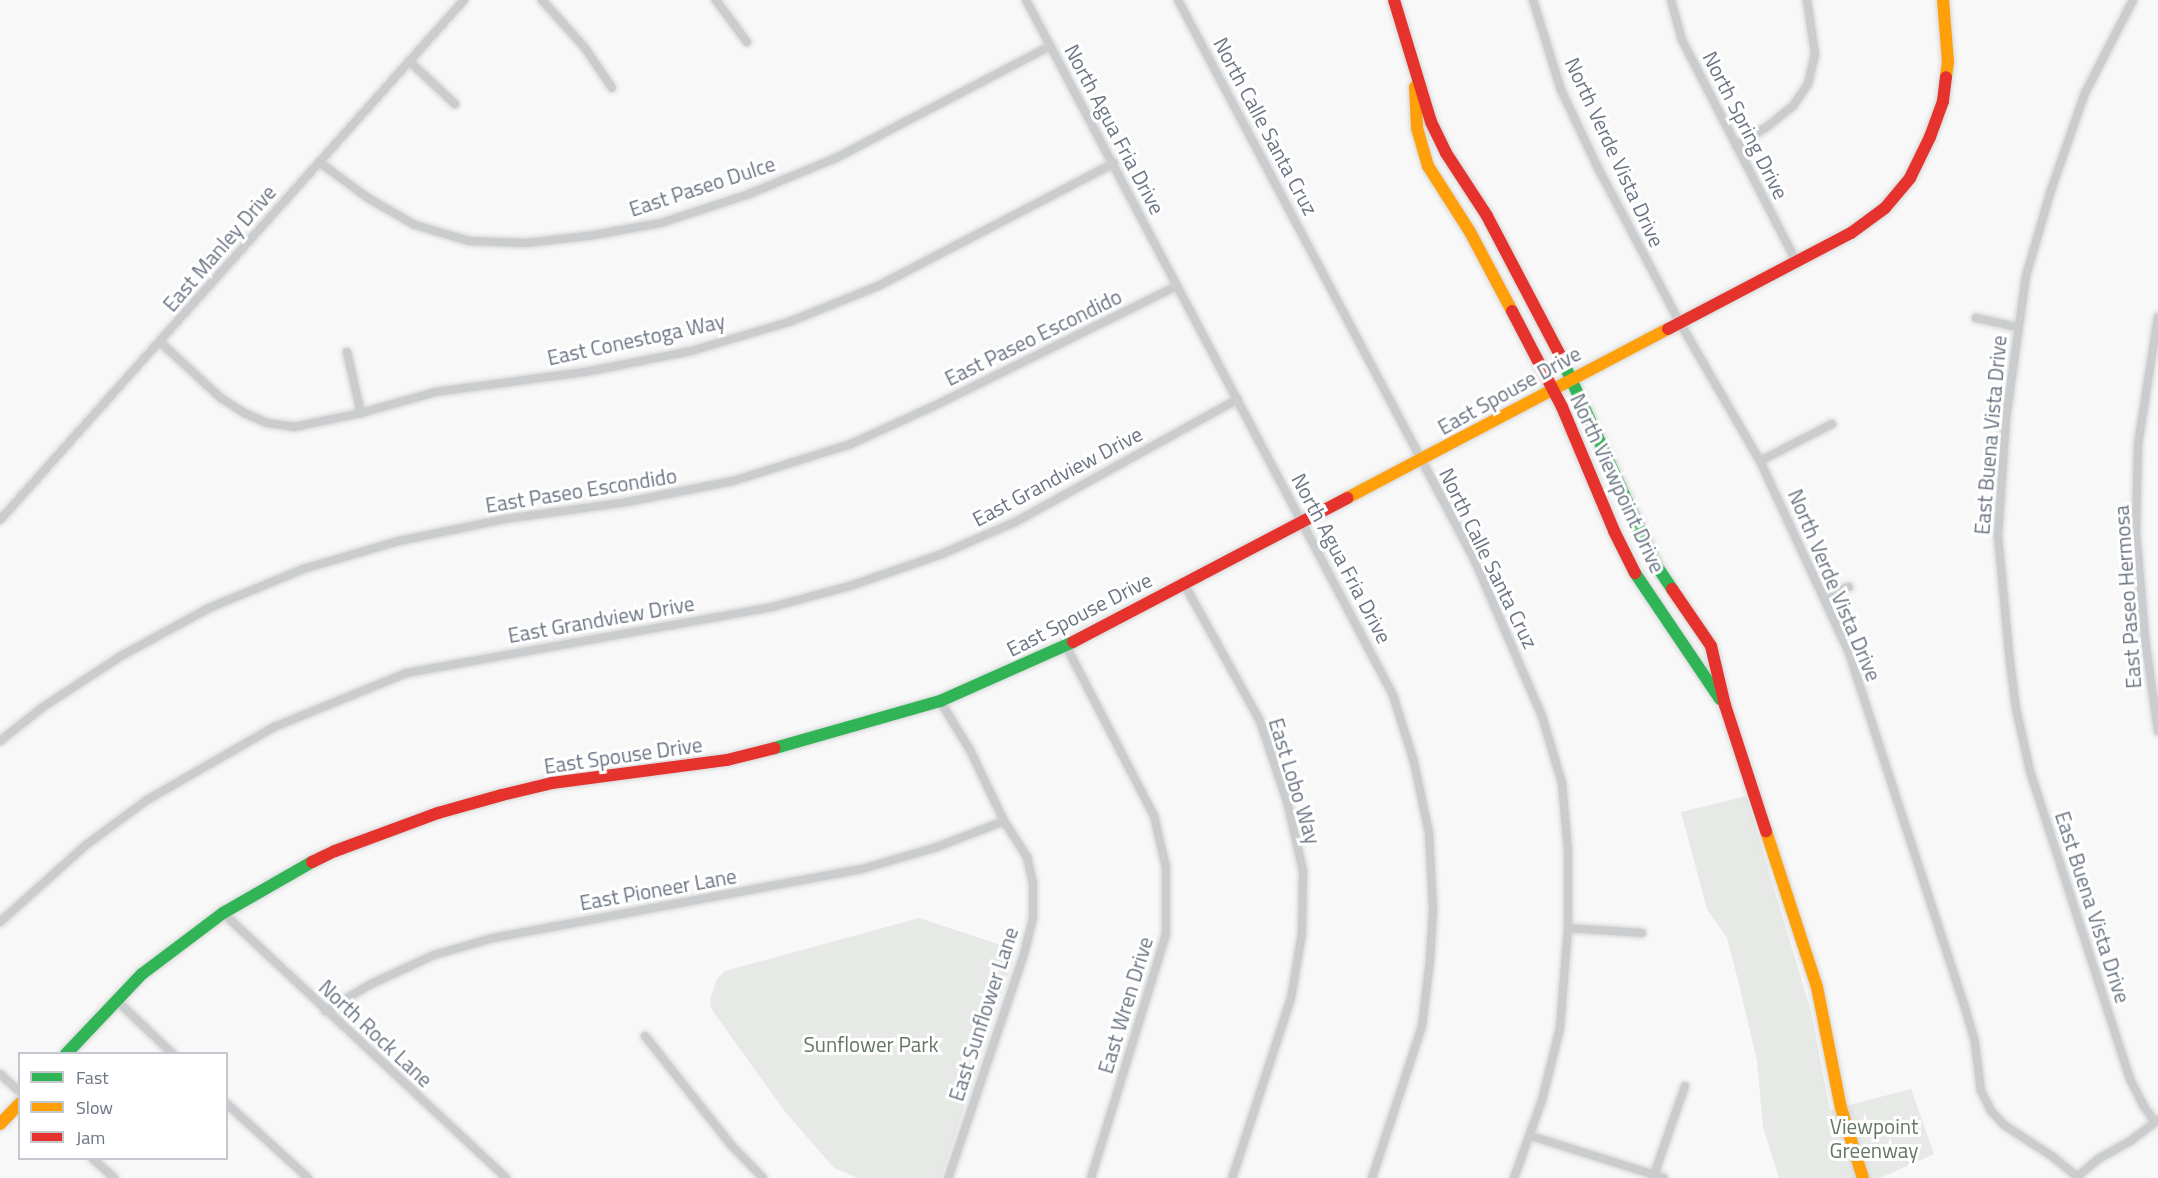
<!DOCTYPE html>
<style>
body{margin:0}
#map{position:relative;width:2158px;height:1178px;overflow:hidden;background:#f8f8f8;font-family:"Titillium Web",sans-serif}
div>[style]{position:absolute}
.green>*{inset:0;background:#e6e9e5}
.roads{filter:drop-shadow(0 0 2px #d5d6d6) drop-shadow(0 0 2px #d5d6d6)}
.street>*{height:8px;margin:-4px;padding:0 4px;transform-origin:4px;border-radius:4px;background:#cbccce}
.fast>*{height:12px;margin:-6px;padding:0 6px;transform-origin:6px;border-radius:6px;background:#30b455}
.slow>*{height:12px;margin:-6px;padding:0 6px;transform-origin:6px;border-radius:6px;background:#ff9f0a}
.jam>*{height:12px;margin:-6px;padding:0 6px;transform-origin:6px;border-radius:6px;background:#e5322d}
span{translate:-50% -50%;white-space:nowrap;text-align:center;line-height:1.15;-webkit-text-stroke:6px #fff;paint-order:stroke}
.street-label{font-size:21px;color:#6b7584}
.park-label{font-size:21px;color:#667765}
.legend{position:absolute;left:18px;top:1052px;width:210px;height:108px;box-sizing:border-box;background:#fff;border:2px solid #c4c8ce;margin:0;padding:8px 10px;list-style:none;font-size:18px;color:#6b7584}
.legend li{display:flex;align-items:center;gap:12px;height:30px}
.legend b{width:30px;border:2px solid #c4c8ce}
</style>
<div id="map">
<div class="green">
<div style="clip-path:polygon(1746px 796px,1811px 1011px,1830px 1110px,1911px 1089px,1934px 1154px,1880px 1178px,1779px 1178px,1763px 1127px,1757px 1061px,1738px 980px,1727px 938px,1707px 909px,1681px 812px)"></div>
<div style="clip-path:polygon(919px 918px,1016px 950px,941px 1178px,857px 1178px,834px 1168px,786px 1113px,714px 1013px,710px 1006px,711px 996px,717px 979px,725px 971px)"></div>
</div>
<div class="roads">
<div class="street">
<div style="left:542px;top:0;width:64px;rotate:48.1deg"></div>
<div style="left:585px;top:48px;width:48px;rotate:56deg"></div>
<div style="left:716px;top:0;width:52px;rotate:53.6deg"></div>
<div style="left:1026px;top:0;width:786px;rotate:62.16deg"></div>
<div style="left:1393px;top:695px;width:70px;rotate:72.6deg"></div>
<div style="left:1414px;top:762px;width:73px;rotate:78.1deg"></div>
<div style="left:1429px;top:833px;width:77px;rotate:87deg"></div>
<div style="left:1433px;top:910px;width:50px;rotate:93.4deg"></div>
<div style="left:1430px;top:960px;width:66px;rotate:96.9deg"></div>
<div style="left:1422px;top:1026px;width:160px;rotate:108.2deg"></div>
<div style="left:1178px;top:0;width:633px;rotate:62.1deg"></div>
<div style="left:1474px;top:559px;width:171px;rotate:66.6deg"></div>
<div style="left:1542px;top:716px;width:70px;rotate:73.4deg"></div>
<div style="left:1562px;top:783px;width:67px;rotate:84.9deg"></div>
<div style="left:1568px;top:850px;width:78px;rotate:90deg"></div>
<div style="left:1568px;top:928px;width:100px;rotate:94.6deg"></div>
<div style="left:1560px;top:1028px;width:74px;rotate:104deg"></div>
<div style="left:1542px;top:1100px;width:83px;rotate:109.7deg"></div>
<div style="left:1533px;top:0;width:94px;rotate:72.7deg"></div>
<div style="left:1561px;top:90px;width:89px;rotate:64.6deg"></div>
<div style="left:1599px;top:170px;width:173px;rotate:62.1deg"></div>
<div style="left:1680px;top:323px;width:160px;rotate:59.9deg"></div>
<div style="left:1760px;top:461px;width:212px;rotate:65.1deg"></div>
<div style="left:1849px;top:653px;width:377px;rotate:71.9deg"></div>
<div style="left:1966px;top:1011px;width:33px;rotate:74deg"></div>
<div style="left:1975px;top:1043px;width:48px;rotate:82.9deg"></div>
<div style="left:1981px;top:1091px;width:22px;rotate:63deg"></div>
<div style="left:1991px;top:1111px;width:19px;rotate:47deg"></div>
<div style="left:2004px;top:1125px;width:59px;rotate:33.1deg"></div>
<div style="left:2053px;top:1157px;width:33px;rotate:39deg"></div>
<div style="left:1671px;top:0;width:41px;rotate:74.6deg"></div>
<div style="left:1682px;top:40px;width:251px;rotate:62.7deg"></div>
<div style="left:2133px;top:0;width:105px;rotate:117.3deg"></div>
<div style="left:2085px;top:93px;width:103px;rotate:109.3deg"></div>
<div style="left:2051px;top:190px;width:90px;rotate:106.2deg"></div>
<div style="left:2026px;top:276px;width:144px;rotate:98deg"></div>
<div style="left:2006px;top:419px;width:117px;rotate:93.9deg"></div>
<div style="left:1998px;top:536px;width:127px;rotate:84.6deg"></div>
<div style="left:2010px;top:662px;width:46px;rotate:82.6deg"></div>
<div style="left:2016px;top:708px;width:65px;rotate:77.5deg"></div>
<div style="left:2030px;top:771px;width:324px;rotate:72deg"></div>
<div style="left:2130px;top:1079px;width:29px;rotate:63deg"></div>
<div style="left:2143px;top:1105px;width:21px;rotate:55deg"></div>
<div style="left:409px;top:61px;width:63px;rotate:43.1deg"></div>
<div style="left:1736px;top:146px;width:38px;rotate:-32deg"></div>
<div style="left:1768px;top:126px;width:32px;rotate:-39deg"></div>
<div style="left:1793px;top:106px;width:27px;rotate:-56deg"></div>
<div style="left:1808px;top:84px;width:31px;rotate:-77deg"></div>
<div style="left:1815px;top:54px;width:55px;rotate:-98.4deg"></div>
<div style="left:319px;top:162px;width:61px;rotate:36.3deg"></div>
<div style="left:368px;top:198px;width:54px;rotate:29.9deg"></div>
<div style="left:415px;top:225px;width:56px;rotate:16.5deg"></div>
<div style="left:469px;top:241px;width:57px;rotate:2deg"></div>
<div style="left:526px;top:243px;width:62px;rotate:-6.4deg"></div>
<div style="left:588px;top:236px;width:74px;rotate:-10.1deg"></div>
<div style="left:661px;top:223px;width:93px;rotate:-18.2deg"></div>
<div style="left:749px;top:194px;width:94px;rotate:-22.5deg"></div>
<div style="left:836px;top:158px;width:242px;rotate:-27.6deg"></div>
<div style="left:2158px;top:317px;width:130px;rotate:98.9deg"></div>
<div style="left:2138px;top:445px;width:87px;rotate:91.3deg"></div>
<div style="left:2136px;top:532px;width:106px;rotate:85.1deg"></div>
<div style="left:2145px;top:638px;width:94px;rotate:82deg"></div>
<div style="left:1976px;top:318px;width:42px;rotate:12.4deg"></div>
<div style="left:160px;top:342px;width:83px;rotate:42.6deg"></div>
<div style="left:221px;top:398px;width:27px;rotate:33deg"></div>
<div style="left:244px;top:413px;width:25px;rotate:23deg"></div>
<div style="left:267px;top:423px;width:27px;rotate:8deg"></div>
<div style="left:294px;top:427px;width:68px;rotate:-11.8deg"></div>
<div style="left:361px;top:413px;width:77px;rotate:-15.8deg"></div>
<div style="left:435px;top:392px;width:151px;rotate:-7.6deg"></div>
<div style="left:585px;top:372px;width:108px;rotate:-11.2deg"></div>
<div style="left:691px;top:351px;width:102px;rotate:-16.5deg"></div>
<div style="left:789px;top:322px;width:96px;rotate:-22deg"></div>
<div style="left:878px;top:286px;width:266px;rotate:-27.5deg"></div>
<div style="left:347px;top:352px;width:63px;rotate:77.1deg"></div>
<div style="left:1760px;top:461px;width:81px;rotate:-27.2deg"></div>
<div style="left:0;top:520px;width:697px;rotate:-48.26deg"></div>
<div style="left:1183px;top:582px;width:159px;rotate:61deg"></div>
<div style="left:1260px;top:721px;width:84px;rotate:71.4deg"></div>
<div style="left:1287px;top:801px;width:72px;rotate:77.1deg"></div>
<div style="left:1303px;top:871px;width:62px;rotate:90.9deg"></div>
<div style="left:1302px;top:933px;width:66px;rotate:99.6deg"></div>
<div style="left:1291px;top:998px;width:189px;rotate:108.1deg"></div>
<div style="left:1824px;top:595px;width:26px;rotate:-18deg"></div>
<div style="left:1066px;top:646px;width:191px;rotate:62.6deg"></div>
<div style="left:1154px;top:816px;width:52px;rotate:76.8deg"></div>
<div style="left:1166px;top:867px;width:67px;rotate:90deg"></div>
<div style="left:1166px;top:934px;width:255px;rotate:107.1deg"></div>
<div style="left:940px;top:701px;width:57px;rotate:58.5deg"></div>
<div style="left:970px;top:750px;width:79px;rotate:64.4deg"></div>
<div style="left:1004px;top:821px;width:43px;rotate:57.4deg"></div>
<div style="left:1027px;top:857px;width:27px;rotate:77deg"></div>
<div style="left:1033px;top:883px;width:35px;rotate:90deg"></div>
<div style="left:1033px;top:918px;width:37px;rotate:104deg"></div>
<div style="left:1024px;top:954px;width:237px;rotate:108.7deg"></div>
<div style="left:0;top:741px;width:55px;rotate:-38.3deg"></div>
<div style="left:43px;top:707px;width:93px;rotate:-33.2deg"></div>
<div style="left:121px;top:656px;width:100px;rotate:-28.6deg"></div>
<div style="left:209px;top:608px;width:102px;rotate:-22.5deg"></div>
<div style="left:303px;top:569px;width:100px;rotate:-16.3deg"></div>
<div style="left:399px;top:541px;width:108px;rotate:-11.7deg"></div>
<div style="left:505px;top:519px;width:123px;rotate:-7.9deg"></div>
<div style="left:627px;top:502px;width:108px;rotate:-11.2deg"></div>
<div style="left:733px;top:481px;width:124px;rotate:-17.4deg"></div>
<div style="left:851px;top:444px;width:91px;rotate:-24.6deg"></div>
<div style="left:934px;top:406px;width:271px;rotate:-26.3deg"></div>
<div style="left:223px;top:913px;width:388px;rotate:43.1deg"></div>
<div style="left:0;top:922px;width:115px;rotate:-41.8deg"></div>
<div style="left:86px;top:845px;width:76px;rotate:-36.4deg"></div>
<div style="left:147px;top:800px;width:146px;rotate:-29.9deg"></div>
<div style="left:274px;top:727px;width:143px;rotate:-22.2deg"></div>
<div style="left:406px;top:673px;width:372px;rotate:-10.2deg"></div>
<div style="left:772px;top:607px;width:81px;rotate:-15.1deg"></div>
<div style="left:850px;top:586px;width:97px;rotate:-19.2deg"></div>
<div style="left:942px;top:554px;width:82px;rotate:-23.7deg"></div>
<div style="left:1017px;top:521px;width:252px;rotate:-28.9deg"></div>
<div style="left:1568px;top:928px;width:74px;rotate:3.9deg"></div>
<div style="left:116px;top:1000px;width:79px;rotate:43.5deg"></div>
<div style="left:325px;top:1011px;width:53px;rotate:-30.4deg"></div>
<div style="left:371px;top:984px;width:69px;rotate:-24.7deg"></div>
<div style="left:434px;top:955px;width:61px;rotate:-16.1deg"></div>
<div style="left:493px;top:938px;width:375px;rotate:-10.6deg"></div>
<div style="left:862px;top:869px;width:78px;rotate:-16.3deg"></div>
<div style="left:937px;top:847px;width:72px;rotate:-21.2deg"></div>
<div style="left:645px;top:1036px;width:139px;rotate:51.7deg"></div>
<div style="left:731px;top:1145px;width:46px;rotate:45.9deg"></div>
<div style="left:0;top:1074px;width:27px;rotate:42deg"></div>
<div style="left:226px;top:1103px;width:111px;rotate:42.4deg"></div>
<div style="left:1531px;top:1136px;width:139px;rotate:17.5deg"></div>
<div style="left:92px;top:1158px;width:30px;rotate:42deg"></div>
<div style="left:1654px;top:1175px;width:94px;rotate:-70.8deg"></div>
<div style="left:2078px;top:1176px;width:26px;rotate:-40deg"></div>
<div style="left:2098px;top:1159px;width:35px;rotate:-29deg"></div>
<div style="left:2129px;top:1142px;width:36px;rotate:-37deg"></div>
</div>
<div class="fast">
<div style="left:1560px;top:355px;width:231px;rotate:65.4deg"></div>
<div style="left:1656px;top:565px;width:29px;rotate:56deg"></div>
<div style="left:1635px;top:573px;width:152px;rotate:56deg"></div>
<div style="left:775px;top:748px;width:172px;rotate:-15.9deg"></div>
<div style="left:940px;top:701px;width:145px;rotate:-23.9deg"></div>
<div style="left:66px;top:1054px;width:110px;rotate:-46.5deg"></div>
<div style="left:142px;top:974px;width:101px;rotate:-37deg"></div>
<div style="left:223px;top:913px;width:103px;rotate:-29.8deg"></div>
</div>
<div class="slow">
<div style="left:1943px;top:0;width:62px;rotate:85.4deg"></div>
<div style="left:1948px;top:62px;width:15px;rotate:98deg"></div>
<div style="left:1415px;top:87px;width:41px;rotate:87.2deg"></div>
<div style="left:1417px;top:128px;width:40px;rotate:74deg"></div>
<div style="left:1428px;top:166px;width:78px;rotate:57.5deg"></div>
<div style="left:1470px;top:232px;width:89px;rotate:62deg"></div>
<div style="left:1347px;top:498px;width:363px;rotate:-27.8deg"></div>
<div style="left:1766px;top:831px;width:164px;rotate:71.9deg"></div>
<div style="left:1817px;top:987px;width:123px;rotate:78.8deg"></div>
<div style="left:1841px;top:1108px;width:73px;rotate:72.6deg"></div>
<div style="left:0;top:1124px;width:29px;rotate:-46deg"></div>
</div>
<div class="jam">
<div style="left:1394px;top:0;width:127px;rotate:73.1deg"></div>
<div style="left:1431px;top:122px;width:34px;rotate:64deg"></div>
<div style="left:1446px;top:153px;width:75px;rotate:56.9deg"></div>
<div style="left:1487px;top:216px;width:157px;rotate:62.3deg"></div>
<div style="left:1512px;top:311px;width:108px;rotate:62.5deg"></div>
<div style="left:1562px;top:407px;width:134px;rotate:67.2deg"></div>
<div style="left:1614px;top:531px;width:47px;rotate:63.4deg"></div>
<div style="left:1668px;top:329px;width:207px;rotate:-27.7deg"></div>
<div style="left:1851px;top:233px;width:42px;rotate:-36.3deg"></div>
<div style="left:1885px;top:208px;width:39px;rotate:-50deg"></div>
<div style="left:1910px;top:178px;width:46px;rotate:-64deg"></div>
<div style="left:1930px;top:137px;width:38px;rotate:-70deg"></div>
<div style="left:1943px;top:101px;width:24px;rotate:-83deg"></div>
<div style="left:1672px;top:589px;width:69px;rotate:55.6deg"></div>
<div style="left:1711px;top:646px;width:61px;rotate:76.7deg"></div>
<div style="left:1725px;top:705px;width:133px;rotate:72deg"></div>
<div style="left:1073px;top:642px;width:310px;rotate:-27.7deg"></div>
<div style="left:312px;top:862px;width:25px;rotate:-26deg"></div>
<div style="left:335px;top:851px;width:110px;rotate:-20.3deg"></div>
<div style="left:438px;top:813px;width:66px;rotate:-15.7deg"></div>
<div style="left:502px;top:795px;width:51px;rotate:-13.5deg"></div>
<div style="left:552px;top:783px;width:177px;rotate:-7.5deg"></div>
<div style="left:727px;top:760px;width:49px;rotate:-14deg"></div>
</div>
</div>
<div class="street-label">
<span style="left:1746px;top:125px;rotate:63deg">North Spring Drive</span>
<span style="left:1266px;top:126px;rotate:62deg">North Calle Santa Cruz</span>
<span style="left:1115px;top:129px;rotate:62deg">North Agua Fria Drive</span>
<span style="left:1615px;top:152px;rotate:65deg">North Verde Vista Drive</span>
<span style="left:702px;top:186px;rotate:-18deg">East Paseo Dulce</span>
<span style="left:219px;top:248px;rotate:-49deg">East Manley Drive</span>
<span style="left:1033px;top:337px;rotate:-26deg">East Paseo Escondido</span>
<span style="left:636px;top:339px;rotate:-12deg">East Conestoga Way</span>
<span style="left:1509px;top:390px;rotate:-29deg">East Spouse Drive</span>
<span style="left:1990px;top:435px;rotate:-85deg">East Buena Vista Drive</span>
<span style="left:1057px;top:476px;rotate:-28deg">East Grandview Drive</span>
<span style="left:1618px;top:483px;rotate:65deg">North Viewpoint Drive</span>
<span style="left:581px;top:490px;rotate:-9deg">East Paseo Escondido</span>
<span style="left:1342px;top:558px;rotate:62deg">North Agua Fria Drive</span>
<span style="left:1489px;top:558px;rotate:64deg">North Calle Santa Cruz</span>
<span style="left:1835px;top:585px;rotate:67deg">North Verde Vista Drive</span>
<span style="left:2127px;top:597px;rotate:-94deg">East Paseo Hermosa</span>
<span style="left:1079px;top:614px;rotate:-27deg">East Spouse Drive</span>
<span style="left:601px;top:619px;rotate:-10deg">East Grandview Drive</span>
<span style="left:623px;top:755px;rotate:-8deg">East Spouse Drive</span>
<span style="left:1295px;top:781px;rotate:73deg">East Lobo Way</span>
<span style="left:658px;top:889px;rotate:-10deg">East Pioneer Lane</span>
<span style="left:2093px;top:907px;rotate:72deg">East Buena Vista Drive</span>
<span style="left:1125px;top:1005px;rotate:-73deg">East Wren Drive</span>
<span style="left:983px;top:1014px;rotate:-72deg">East Sunflower Lane</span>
<span style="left:376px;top:1033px;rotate:43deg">North Rock Lane</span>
</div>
<div class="park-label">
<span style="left:871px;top:1044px">Sunflower Park</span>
<span style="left:1874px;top:1138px">Viewpoint<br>Greenway</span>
</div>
<ul class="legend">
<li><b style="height:8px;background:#30b455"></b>Fast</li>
<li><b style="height:8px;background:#ff9f0a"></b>Slow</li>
<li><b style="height:8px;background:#e5322d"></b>Jam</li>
</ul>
</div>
